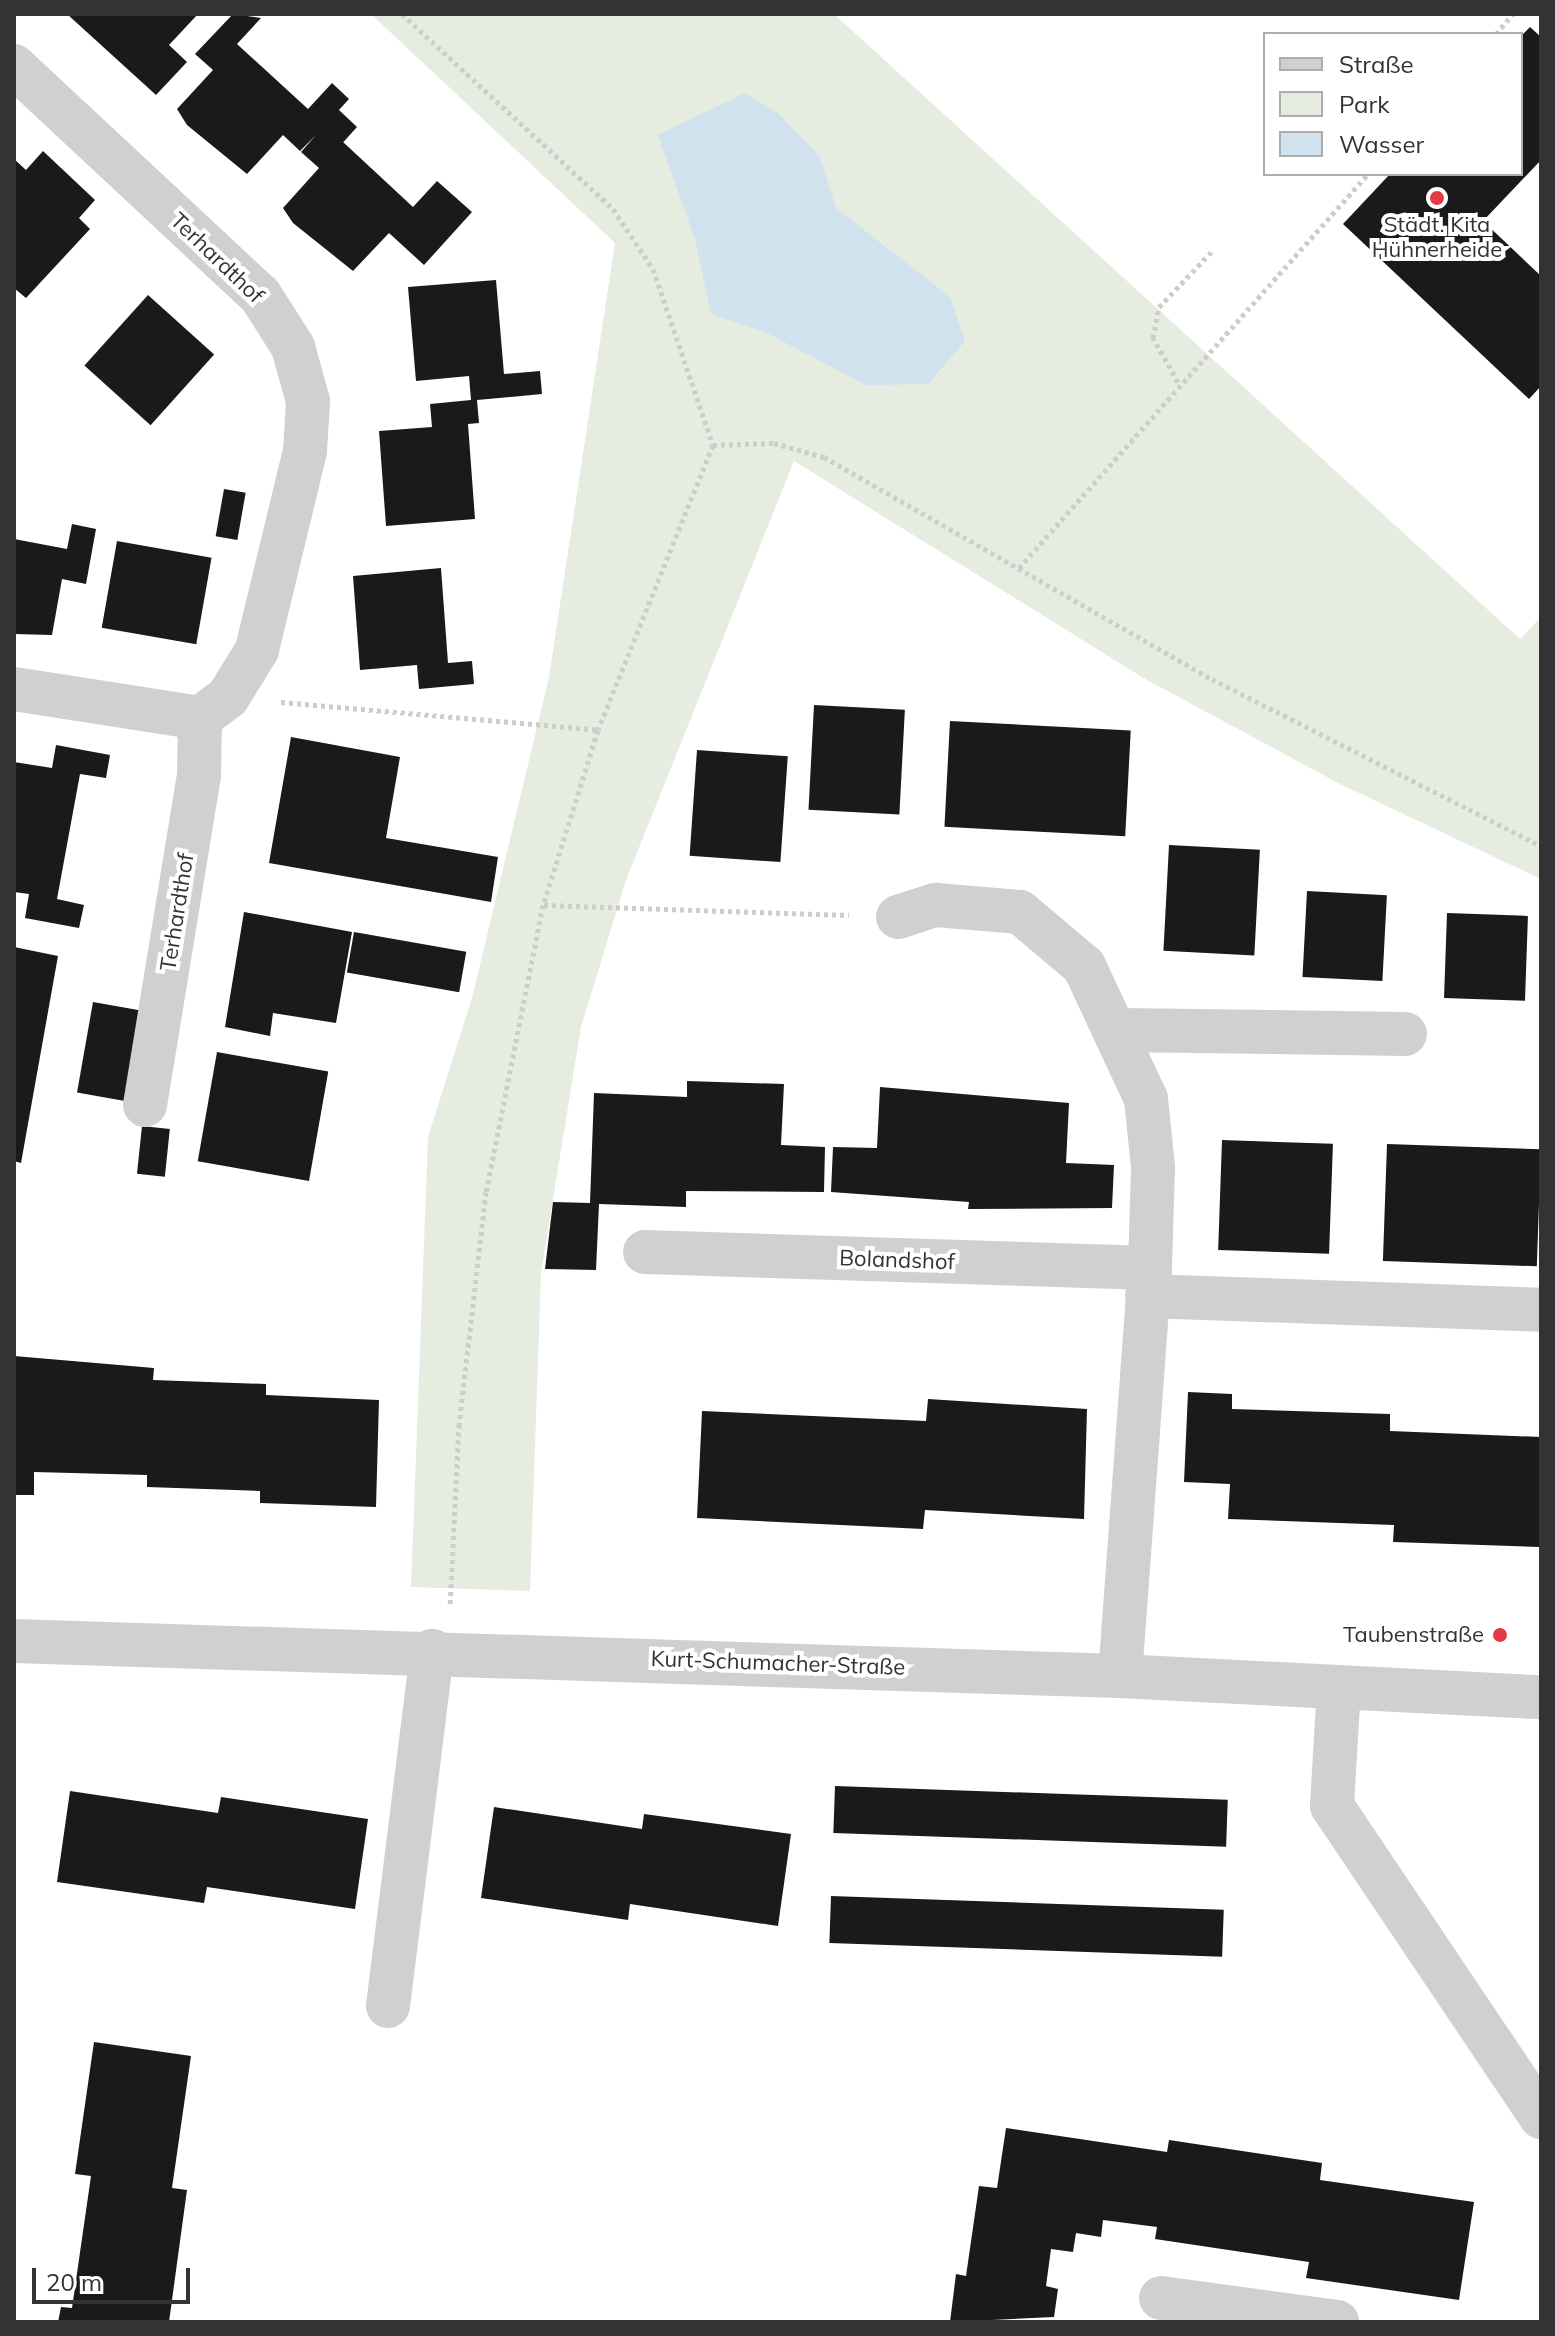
<!DOCTYPE html>
<meta charset="utf-8">
<style>
body{margin:0}
#map{position:relative;width:1555px;height:2336px;overflow:hidden;background:#fff;font-family:Mulish,sans-serif}
div>[style]{position:absolute}
.green>*{inset:0;background:#e6ecdf}
.water>*{inset:0;background:#cfe2ee}
.building>*{inset:0;background:#1a1a1a;transform-origin:0 0}
.path>*{height:5px;margin-top:-2.5px;transform-origin:0;background:repeating-linear-gradient(90deg,#cdcdcd 0 4px,transparent 0 8px)}
.minor>*{height:44px;margin:-22px;padding:0 22px;transform-origin:22px;border-radius:22px;background:#d0d0d0}
.dots>*{width:22px;height:22px;translate:-50% -50%;box-sizing:border-box;border:4px solid #fff;border-radius:50%}
span{translate:-50% -50%;white-space:nowrap;text-align:center;line-height:1.15;-webkit-text-stroke:8px #fff;paint-order:stroke}
.poi-label{font-size:22px;color:#333}
.right{translate:-100% -50%;text-align:right}
.street-label{font-size:22px;color:#333}
.frame{position:absolute;inset:0;border:16px solid #333;pointer-events:none}
.legend{position:absolute;left:1263px;top:32px;width:260px;height:144px;box-sizing:border-box;background:#fff;border:2px solid #adadad;margin:0;padding:10px 14px;list-style:none;font-size:24px;color:#333}
.legend li{display:flex;align-items:center;gap:16px;height:40px}
.legend b{width:40px;border:2px solid #adadad}
.scale{position:absolute;left:32px;top:2268px;width:158px;height:36px;box-sizing:border-box;border:4px solid #333;border-top:0;padding-left:10px;font-size:24px;line-height:28px;white-space:nowrap;color:#333;-webkit-text-stroke:6px #fff;paint-order:stroke}
</style>
<div id="map">
<div class="green">
<div style="clip-path:polygon(371px 14px,834px 14px,1520px 639px,1541px 617px,1541px 879px,1340px 784px,1147px 680px,794px 461px,626px 880px,581px 1027px,541px 1273px,530px 1591px,411px 1587px,428px 1137px,472px 998px,549px 677px,615px 243px)"></div>
</div>
<div class="water">
<div style="clip-path:polygon(745px 93px,778px 113px,820px 157px,836px 208px,950px 297px,965px 341px,928px 384px,866px 385px,765px 332px,711px 314px,695px 239px,658px 135px)"></div>
</div>
<div class="building">
<div style="clip-path:polygon(67px 14px,198px 14px,169px 45px,187px 62px,156px 95px)"></div>
<div style="clip-path:polygon(233px 14px,261px 18px,237px 44px,308px 109px,332px 83px,349px 99px,339px 110px,357px 127px,329px 158px,343px 142px,413px 207px,437px 181px,472px 212px,424px 265px,389px 233px,353px 271px,293px 223px,283px 208px,319px 168px,301px 152px,316px 135px,300px 151px,283px 135px,247px 174px,187px 125px,177px 109px,213px 70px,195px 54px)"></div>
<div style="clip-path:polygon(1530px 27px,1541px 37px,1541px 160px,1483px 221px,1541px 276px,1541px 386px,1529px 399px,1343px 224px,1390px 174px,1521px 174px,1521px 36px)"></div>
<div style="clip-path:polygon(43px 151px,95px 200px,79px 218px,90px 229px,26px 298px,14px 288px,14px 159px,26px 170px)"></div>
<div style="clip-path:polygon(496px 280px,504px 374px,540px 371px,542px 394px,477px 400px,479px 423px,468px 424px,475px 519px,386px 526px,379px 431px,432px 427px,430px 404px,471px 400px,469px 376px,416px 381px,408px 287px)"></div>
<div style="left:148px;top:295px;width:89px;height:95px;rotate:42deg"></div>
<div style="left:224px;top:489px;width:22px;height:48px;rotate:10deg"></div>
<div style="clip-path:polygon(72px 524px,96px 529px,86px 584px,62px 579px,52px 635px,14px 634px,14px 539px,67px 549px)"></div>
<div style="left:117px;top:541px;width:96px;height:88px;rotate:10deg"></div>
<div style="clip-path:polygon(441px 568px,448px 663px,472px 661px,474px 684px,419px 689px,417px 665px,360px 670px,353px 576px)"></div>
<div style="left:814px;top:705px;width:91px;height:105px;rotate:3deg"></div>
<div style="left:950px;top:721px;width:181px;height:106px;rotate:3deg"></div>
<div style="clip-path:polygon(291px 737px,400px 757px,386px 838px,498px 857px,491px 902px,269px 863px)"></div>
<div style="clip-path:polygon(56px 745px,110px 755px,106px 778px,80px 774px,57px 899px,84px 905px,79px 928px,25px 918px,29px 894px,14px 892px,14px 762px,52px 768px)"></div>
<div style="left:697px;top:750px;width:91px;height:106px;rotate:4deg"></div>
<div style="left:1169px;top:845px;width:91px;height:106px;rotate:3deg"></div>
<div style="left:1307px;top:891px;width:80px;height:86px;rotate:3deg"></div>
<div style="clip-path:polygon(244px 912px,352px 932px,336px 1023px,273px 1013px,270px 1036px,225px 1027px)"></div>
<div style="left:1447px;top:913px;width:81px;height:85px;rotate:2deg"></div>
<div style="left:354px;top:932px;width:114px;height:41px;rotate:10deg"></div>
<div style="clip-path:polygon(14px 947px,58px 956px,21px 1163px,14px 1161px)"></div>
<div style="left:93px;top:1002px;width:50px;height:92px;rotate:10deg"></div>
<div style="left:217px;top:1052px;width:113px;height:111px;rotate:10deg"></div>
<div style="clip-path:polygon(687px 1081px,784px 1084px,781px 1145px,825px 1147px,824px 1192px,686px 1191px,686px 1207px,599px 1204px,596px 1270px,545px 1269px,553px 1202px,590px 1203px,594px 1093px,687px 1097px)"></div>
<div style="clip-path:polygon(880px 1087px,1069px 1103px,1066px 1163px,1114px 1165px,1112px 1208px,968px 1209px,969px 1202px,831px 1192px,833px 1147px,877px 1148px)"></div>
<div style="left:142px;top:1126px;width:28px;height:48px;rotate:6deg"></div>
<div style="left:1222px;top:1140px;width:111px;height:110px;rotate:2deg"></div>
<div style="left:1387px;top:1144px;width:154px;height:117px;rotate:2deg"></div>
<div style="clip-path:polygon(14px 1356px,154px 1368px,153px 1380px,266px 1384px,266px 1395px,379px 1400px,376px 1507px,260px 1503px,260px 1491px,147px 1487px,147px 1475px,34px 1472px,34px 1495px,14px 1495px)"></div>
<div style="clip-path:polygon(1188px 1392px,1232px 1394px,1232px 1409px,1390px 1414px,1390px 1431px,1541px 1437px,1541px 1547px,1393px 1542px,1394px 1525px,1228px 1519px,1230px 1484px,1184px 1482px)"></div>
<div style="clip-path:polygon(928px 1399px,1087px 1409px,1084px 1519px,925px 1510px,923px 1529px,697px 1518px,702px 1411px,926px 1421px)"></div>
<div style="left:835px;top:1786px;width:393px;height:47px;rotate:2deg"></div>
<div style="clip-path:polygon(70px 1791px,218px 1813px,221px 1797px,368px 1819px,355px 1909px,207px 1887px,204px 1903px,57px 1882px)"></div>
<div style="clip-path:polygon(494px 1807px,642px 1829px,644px 1814px,791px 1834px,778px 1926px,630px 1904px,628px 1920px,481px 1898px)"></div>
<div style="left:831px;top:1896px;width:393px;height:47px;rotate:2deg"></div>
<div style="clip-path:polygon(94px 2042px,191px 2056px,172px 2188px,187px 2190px,169px 2322px,58px 2322px,61px 2307px,72px 2308px,91px 2176px,75px 2174px)"></div>
<div style="clip-path:polygon(1006px 2128px,1167px 2152px,1169px 2140px,1322px 2163px,1320px 2180px,1474px 2202px,1459px 2300px,1306px 2278px,1309px 2262px,1155px 2239px,1157px 2227px,1103px 2220px,1101px 2237px,1076px 2233px,1073px 2252px,1051px 2249px,1046px 2286px,1058px 2289px,1054px 2317px,950px 2322px,956px 2274px,966px 2276px,979px 2186px,997px 2188px)"></div>
</div>
<div class="path">
<div style="left:402px;top:14px;width:287px;rotate:42.7deg"></div>
<div style="left:613px;top:209px;width:72px;rotate:56.3deg"></div>
<div style="left:653px;top:269px;width:186px;rotate:71.2deg"></div>
<div style="left:713px;top:445px;width:307px;rotate:112deg"></div>
<div style="left:598px;top:730px;width:183px;rotate:107.4deg"></div>
<div style="left:543px;top:905px;width:293px;rotate:101.2deg"></div>
<div style="left:486px;top:1192px;width:234px;rotate:96.6deg"></div>
<div style="left:459px;top:1424px;width:181px;rotate:92.8deg"></div>
<div style="left:1496px;top:34px;width:26px;rotate:-50deg"></div>
<div style="left:1178px;top:382px;width:51px;rotate:-119.6deg"></div>
<div style="left:1153px;top:338px;width:32px;rotate:-79deg"></div>
<div style="left:1159px;top:307px;width:79px;rotate:-46.5deg"></div>
<div style="left:713px;top:445px;width:61px;rotate:-1.9deg"></div>
<div style="left:774px;top:443px;width:52px;rotate:15.6deg"></div>
<div style="left:824px;top:457px;width:447px;rotate:29.8deg"></div>
<div style="left:1212px;top:679px;width:369px;rotate:26.9deg"></div>
<div style="left:1019px;top:568px;width:526px;rotate:-48.47deg"></div>
<div style="left:281px;top:702px;width:318px;rotate:5deg"></div>
<div style="left:544px;top:905px;width:305px;rotate:1.9deg"></div>
</div>
<div class="minor">
<div style="left:14px;top:66px;width:336px;rotate:43deg"></div>
<div style="left:260px;top:295px;width:62px;rotate:57.6deg"></div>
<div style="left:293px;top:347px;width:56px;rotate:74.5deg"></div>
<div style="left:308px;top:401px;width:50px;rotate:93.4deg"></div>
<div style="left:305px;top:451px;width:205px;rotate:103.6deg"></div>
<div style="left:257px;top:650px;width:55px;rotate:121.7deg"></div>
<div style="left:228px;top:697px;width:35px;rotate:143deg"></div>
<div style="left:200px;top:718px;width:188px;rotate:-171.1deg"></div>
<div style="left:898px;top:917px;width:40px;rotate:-18deg"></div>
<div style="left:936px;top:905px;width:84px;rotate:4.8deg"></div>
<div style="left:1020px;top:912px;width:84px;rotate:40.2deg"></div>
<div style="left:1084px;top:966px;width:147px;rotate:65deg"></div>
<div style="left:1146px;top:1099px;width:68px;rotate:84.1deg"></div>
<div style="left:1153px;top:1167px;width:101px;rotate:91.7deg"></div>
<div style="left:1150px;top:1268px;width:409px;rotate:94.2deg"></div>
<div style="left:1120px;top:1030px;width:285px;rotate:0.8deg"></div>
<div style="left:145px;top:1105px;width:333px;rotate:-80.7deg"></div>
<div style="left:199px;top:776px;width:58px;rotate:-89deg"></div>
<div style="left:645px;top:1252px;width:505px;rotate:1.81deg"></div>
<div style="left:1147px;top:1296px;width:394px;rotate:2deg"></div>
<div style="left:14px;top:1641px;width:1107px;rotate:1.81deg"></div>
<div style="left:1120px;top:1676px;width:422px;rotate:2.9deg"></div>
<div style="left:1339px;top:1687px;width:119px;rotate:93.4deg"></div>
<div style="left:1332px;top:1806px;width:375px;rotate:56.1deg"></div>
<div style="left:388px;top:2006px;width:358px;rotate:-82.9deg"></div>
<div style="left:1161px;top:2298px;width:178px;rotate:7.8deg"></div>
</div>
<div class="dots">
<div style="left:1437px;top:198px;background:#e63946"></div>
<div style="left:1500px;top:1635px;background:#e63946"></div>
</div>
<div class="poi-label">
<span style="left:1437px;top:237px">Städt. Kita<br>Hühnerheide</span>
<span class="right" style="left:1484px;top:1635px">Taubenstraße</span>
</div>
<div class="street-label">
<span style="left:217px;top:258px;rotate:44deg">Terhardthof</span>
<span style="left:177px;top:912px;rotate:-81deg">Terhardthof</span>
<span style="left:897px;top:1260px;rotate:2deg">Bolandshof</span>
<span style="left:778px;top:1663px;rotate:2deg">Kurt-Schumacher-Straße</span>
</div>
<div class="frame"></div>
<ul class="legend">
<li><b style="height:10px;background:#d0d0d0"></b>Straße</li>
<li><b style="height:22px;background:#e6ecdf"></b>Park</li>
<li><b style="height:22px;background:#cfe2ee"></b>Wasser</li>
</ul>
<div class="scale">20 m</div>
</div>
